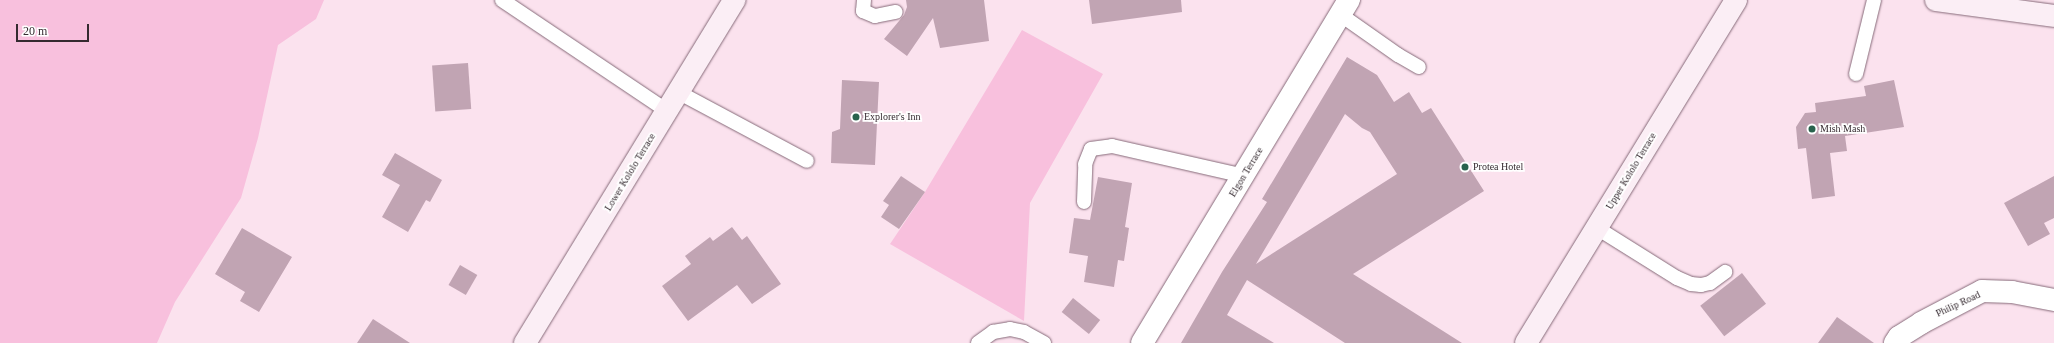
<!DOCTYPE html>
<style>
body{margin:0}
#map{position:relative;width:2054px;height:343px;overflow:hidden;background:#fbe2ee;font-family:Georgia,serif}
div>[style]{position:absolute}
.green>*{inset:0;background:#f8c0dd}
.building>*{inset:0;background:#c1a4b3;transform-origin:0 0}
.roads{filter:drop-shadow(0 0 1px #866a79) drop-shadow(0 0 1px #866a79)}
.lane>*{height:14px;margin:-7px;padding:0 7px;transform-origin:7px;border-radius:7px;background:#fff}
.street>*{height:22px;margin:-11px;padding:0 11px;transform-origin:11px;border-radius:11px;background:#fff}
.secondary>*{height:22px;margin:-11px;padding:0 11px;transform-origin:11px;border-radius:11px;background:#fbeef5}
.dots>*{width:11px;height:11px;translate:-50% -50%;box-sizing:border-box;border:2px solid #fff;border-radius:50%}
span{translate:-50% -50%;white-space:nowrap;text-align:center;line-height:1.15;-webkit-text-stroke:3.5px #fff;paint-order:stroke}
.poi-label{font-size:10px;color:#352a30}
.left{translate:0 -50%;text-align:left}
.street-label{font-size:10px;color:#352a30}
.scale{position:absolute;left:16px;top:24px;width:73px;height:18px;box-sizing:border-box;border:2px solid #352a30;border-top:0;padding-left:5px;font-size:12px;line-height:14px;white-space:nowrap;color:#352a30;-webkit-text-stroke:3px #fff;paint-order:stroke}
</style>
<div id="map">
<div class="green">
<div style="clip-path:polygon(0 0,324px 0,316px 19px,278px 45px,258px 138px,241px 198px,175px 302px,157px 343px,0 343px)"></div>
<div style="clip-path:polygon(1022px 30px,1103px 74px,1030px 203px,1024px 321px,890px 244px,925px 192px)"></div>
</div>
<div class="building">
<div style="clip-path:polygon(906px 0,984px 0,989px 41px,940px 48px,933px 18px,907px 56px,884px 39px,904px 15px,907px 7px)"></div>
<div style="clip-path:polygon(1089px 0,1181px 0,1182px 12px,1092px 24px)"></div>
<div style="clip-path:polygon(evenodd,1347px 57px,1377px 75px,1394px 102px,1409px 92px,1422px 113px,1431px 108px,1484px 191px,1353px 274px,1462px 343px,1345px 343px,1247px 280px,1227px 315px,1274px 343px,1181px 343px,1222px 272px,1267px 202px,1262px 199px,1347px 57px,1345px 114px,1362px 128px,1370px 132px,1397px 174px,1256px 264px,1345px 114px)"></div>
<div style="left:468px;top:63px;width:46px;height:36px;rotate:86deg"></div>
<div style="clip-path:polygon(842px 80px,879px 82px,875px 165px,831px 163px,832px 132px,840px 129px)"></div>
<div style="clip-path:polygon(1894px 80px,1904px 127px,1845px 136px,1847px 151px,1830px 153px,1835px 196px,1812px 199px,1806px 148px,1798px 149px,1796px 127px,1805px 113px,1816px 112px,1815px 103px,1866px 96px,1864px 86px)"></div>
<div style="clip-path:polygon(395px 153px,442px 180px,430px 202px,426px 200px,408px 232px,382px 217px,400px 185px,382px 175px)"></div>
<div style="clip-path:polygon(901px 176px,925px 192px,899px 229px,881px 217px,889px 205px,883px 201px)"></div>
<div style="clip-path:polygon(2054px 176px,2054px 218px,2044px 223px,2050px 234px,2028px 246px,2004px 203px)"></div>
<div style="clip-path:polygon(1098px 177px,1132px 183px,1125px 227px,1129px 228px,1124px 261px,1118px 260px,1114px 287px,1084px 282px,1088px 256px,1069px 253px,1074px 218px,1090px 220px)"></div>
<div style="clip-path:polygon(732px 227px,742px 240px,747px 236px,781px 284px,752px 304px,737px 285px,688px 321px,662px 286px,691px 264px,685px 256px,710px 237px,713px 241px)"></div>
<div style="clip-path:polygon(242px 228px,292px 257px,259px 312px,240px 301px,245px 292px,215px 274px)"></div>
<div style="left:460px;top:265px;width:20px;height:23px;rotate:30deg"></div>
<div style="left:1742px;top:273px;width:39px;height:53px;rotate:52deg"></div>
<div style="left:1073px;top:298px;width:35px;height:18px;rotate:39deg"></div>
<div style="clip-path:polygon(1837px 317px,1874px 343px,1818px 343px)"></div>
<div style="clip-path:polygon(373px 319px,410px 343px,357px 343px)"></div>
</div>
<div class="roads">
<div class="lane">
<div style="left:502px;top:0;width:199px;rotate:33.9deg"></div>
<div style="left:864px;top:0;width:11px;rotate:95deg"></div>
<div style="left:863px;top:11px;width:13px;rotate:23deg"></div>
<div style="left:875px;top:16px;width:21px;rotate:-11deg"></div>
<div style="left:1341px;top:15px;width:70px;rotate:35.1deg"></div>
<div style="left:1398px;top:55px;width:24px;rotate:30deg"></div>
<div style="left:1856px;top:74px;width:76px;rotate:-76.3deg"></div>
<div style="left:678px;top:92px;width:146px;rotate:28.1deg"></div>
<div style="left:1084px;top:202px;width:38px;rotate:-88deg"></div>
<div style="left:1085px;top:164px;width:16px;rotate:-68deg"></div>
<div style="left:1091px;top:149px;width:21px;rotate:-8deg"></div>
<div style="left:1112px;top:146px;width:135px;rotate:12.8deg"></div>
<div style="left:1597px;top:228px;width:94px;rotate:32deg"></div>
<div style="left:1677px;top:278px;width:15px;rotate:23deg"></div>
<div style="left:1691px;top:284px;width:10px;rotate:6deg"></div>
<div style="left:1701px;top:285px;width:9px;rotate:-13deg"></div>
<div style="left:1710px;top:283px;width:19px;rotate:-36deg"></div>
<div style="left:978px;top:343px;width:19px;rotate:-36deg"></div>
<div style="left:993px;top:332px;width:17px;rotate:-10deg"></div>
<div style="left:1010px;top:329px;width:14px;rotate:12deg"></div>
<div style="left:1024px;top:332px;width:23px;rotate:29deg"></div>
</div>
<div class="street">
<div style="left:1142px;top:343px;width:401px;rotate:-58.9deg"></div>
<div style="left:1895px;top:343px;width:7px;rotate:-56deg"></div>
<div style="left:1899px;top:337px;width:26px;rotate:-32deg"></div>
<div style="left:1921px;top:323px;width:69px;rotate:-27.7deg"></div>
<div style="left:1982px;top:291px;width:30px;rotate:2deg"></div>
<div style="left:2012px;top:292px;width:43px;rotate:10.8deg"></div>
</div>
<div class="secondary">
<div style="left:1936px;top:0;width:119px;rotate:7.7deg"></div>
<div style="left:525px;top:343px;width:402px;rotate:-58.6deg"></div>
<div style="left:1526px;top:343px;width:402px;rotate:-58.5deg"></div>
</div>
</div>
<div class="dots">
<div style="left:856px;top:117px;background:#28634d"></div>
<div style="left:1812px;top:129px;background:#28634d"></div>
<div style="left:1465px;top:167px;background:#28634d"></div>
</div>
<div class="poi-label">
<span class="left" style="left:864px;top:117px">Explorer's Inn</span>
<span class="left" style="left:1820px;top:129px">Mish Mash</span>
<span class="left" style="left:1473px;top:167px">Protea Hotel</span>
</div>
<div class="street-label">
<span style="left:1631px;top:171px;rotate:-59deg">Upper Kololo Terrace</span>
<span style="left:630px;top:172px;rotate:-59deg">Lower Kololo Terrace</span>
<span style="left:1246px;top:172px;rotate:-59deg">Elgon Terrace</span>
<span style="left:1958px;top:304px;rotate:-25deg">Philip Road</span>
</div>
<div class="scale">20 m</div>
</div>
